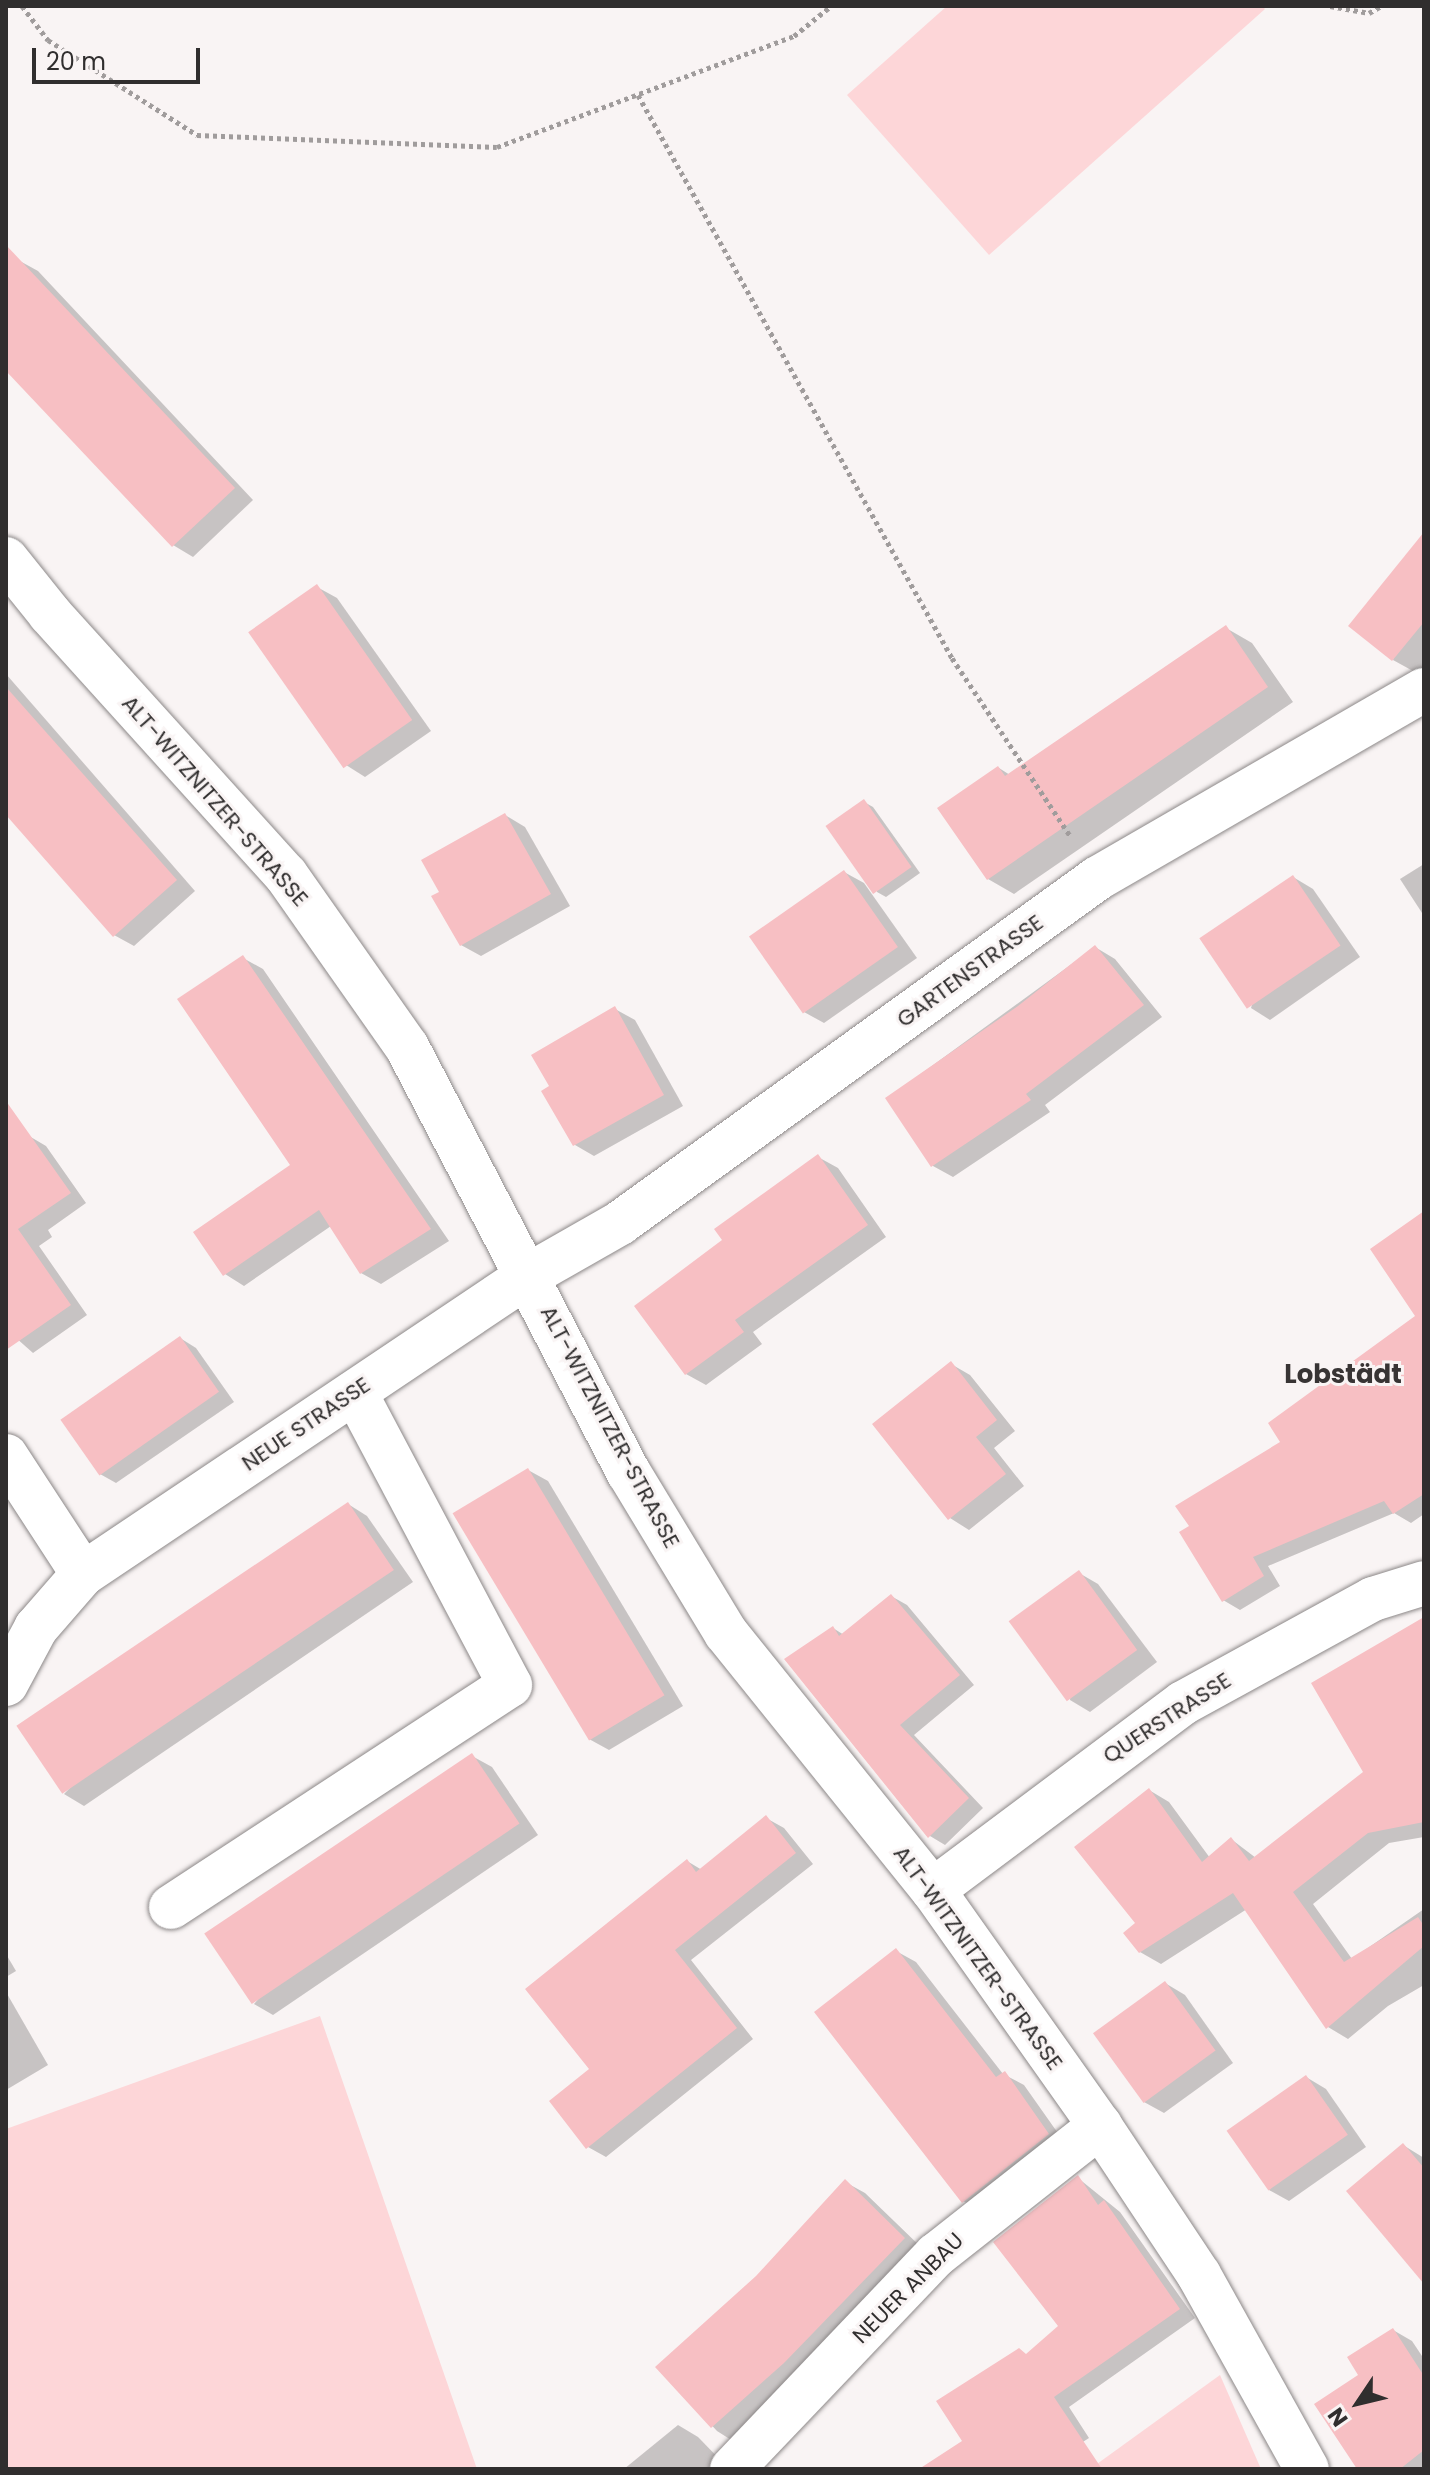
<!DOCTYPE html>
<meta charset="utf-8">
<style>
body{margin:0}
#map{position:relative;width:1430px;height:2475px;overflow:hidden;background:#f9f4f4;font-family:Poppins,sans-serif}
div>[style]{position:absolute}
.green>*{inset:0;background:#fdd6d8}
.shadow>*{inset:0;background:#0003}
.building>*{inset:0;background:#f7bfc3;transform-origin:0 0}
.path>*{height:5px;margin-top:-2.5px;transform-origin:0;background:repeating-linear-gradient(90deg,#a09c9c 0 4px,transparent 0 8px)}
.roads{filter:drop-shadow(0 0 2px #8c8888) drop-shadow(0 0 2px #8c8888)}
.minor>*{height:44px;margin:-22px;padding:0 22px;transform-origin:22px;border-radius:22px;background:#fff}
span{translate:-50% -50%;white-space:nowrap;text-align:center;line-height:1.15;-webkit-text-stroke:6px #f9f4f4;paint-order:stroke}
.street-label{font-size:22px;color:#302e2e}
.quarter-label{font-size:26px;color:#383434;font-weight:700}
.frame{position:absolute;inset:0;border:8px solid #302e2e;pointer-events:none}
.north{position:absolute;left:1318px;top:2363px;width:80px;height:80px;-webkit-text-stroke:6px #f9f4f4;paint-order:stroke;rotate:235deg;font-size:22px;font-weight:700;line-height:32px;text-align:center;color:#302e2e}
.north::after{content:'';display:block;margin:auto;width:28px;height:36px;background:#302e2e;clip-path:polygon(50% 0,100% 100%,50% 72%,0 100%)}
.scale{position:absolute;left:32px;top:48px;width:168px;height:36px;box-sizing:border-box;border:4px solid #302e2e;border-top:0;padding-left:10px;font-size:24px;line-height:28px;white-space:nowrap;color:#302e2e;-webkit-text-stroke:6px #f9f4f4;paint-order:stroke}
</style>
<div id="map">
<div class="green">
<div style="clip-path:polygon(947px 6px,1262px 6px,1265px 9px,989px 255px,847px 95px)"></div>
<div style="clip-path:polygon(320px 2016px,477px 2469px,6px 2469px,6px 2129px)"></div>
<div style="clip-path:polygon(1220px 2375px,1261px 2469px,1090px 2469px)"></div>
</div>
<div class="shadow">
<div style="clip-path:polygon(18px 260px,38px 271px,253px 500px,193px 557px,173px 545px,6px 368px,6px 271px)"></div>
<div style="clip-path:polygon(1424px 535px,1424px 673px,1422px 676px,1393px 660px)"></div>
<div style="clip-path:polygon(317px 587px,337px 598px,431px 731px,365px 777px,346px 765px)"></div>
<div style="clip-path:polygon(1226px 628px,1252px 643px,1293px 702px,1014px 894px,988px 879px,999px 768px,1010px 775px)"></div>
<div style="clip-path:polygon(6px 674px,195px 891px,134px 946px,114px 935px,6px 798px)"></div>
<div style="clip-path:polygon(864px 802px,873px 807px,920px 873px,886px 897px,877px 892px)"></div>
<div style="clip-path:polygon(505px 815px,525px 827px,570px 906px,481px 956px,461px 945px,442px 893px)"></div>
<div style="clip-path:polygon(1424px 864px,1424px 916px,1400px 879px)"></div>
<div style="clip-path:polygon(844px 872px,864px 883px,917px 958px,824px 1023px,804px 1012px)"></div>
<div style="clip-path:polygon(1293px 877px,1313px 889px,1360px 957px,1270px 1020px,1251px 1008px)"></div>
<div style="clip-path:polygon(1095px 947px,1115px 959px,1162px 1017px,1045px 1105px,1050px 1112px,953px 1177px,933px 1166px,888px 1098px)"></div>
<div style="clip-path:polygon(243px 958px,263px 969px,449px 1241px,381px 1284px,361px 1273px,331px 1226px,244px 1286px,225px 1274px,293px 1166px)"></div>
<div style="clip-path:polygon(615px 1009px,635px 1020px,683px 1106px,594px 1156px,575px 1145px,552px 1086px)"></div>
<div style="clip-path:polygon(29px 1136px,46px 1146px,86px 1203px,48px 1230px,52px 1237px,39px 1246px,87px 1315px,33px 1353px,6px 1329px,6px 1152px)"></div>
<div style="clip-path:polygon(818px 1157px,838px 1168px,886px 1237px,753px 1332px,762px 1344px,706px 1385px,686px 1374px,725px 1241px)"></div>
<div style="clip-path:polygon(1424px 1217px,1424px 1514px,1411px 1523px,1394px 1513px,1268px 1566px,1280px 1586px,1240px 1610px,1223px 1600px,1282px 1442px,1417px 1317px)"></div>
<div style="clip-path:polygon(180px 1338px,196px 1348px,234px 1402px,116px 1483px,100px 1474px)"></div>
<div style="clip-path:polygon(951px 1364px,970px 1375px,1015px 1431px,994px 1448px,1024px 1486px,969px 1530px,950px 1518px)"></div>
<div style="clip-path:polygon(528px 1470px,548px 1481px,683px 1706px,609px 1750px,589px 1739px)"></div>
<div style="clip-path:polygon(348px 1504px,367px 1516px,413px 1582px,84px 1806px,64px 1794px)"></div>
<div style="clip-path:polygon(1079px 1573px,1098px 1584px,1157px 1662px,1090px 1712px,1070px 1700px)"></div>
<div style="clip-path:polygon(891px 1596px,907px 1605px,974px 1685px,914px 1735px,983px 1808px,945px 1845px,930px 1836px,833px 1628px,844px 1635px)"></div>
<div style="clip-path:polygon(1424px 1621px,1424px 1837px,1389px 1843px,1313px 1904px,1352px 1959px,1424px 1909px,1424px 1985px,1388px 2006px,1348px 2039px,1328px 2027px,1247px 1909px,1161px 1964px,1140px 1952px,1149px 1790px,1169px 1802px,1210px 1858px,1231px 1839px,1256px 1858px,1366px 1772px)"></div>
<div style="clip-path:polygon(472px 1756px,492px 1767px,538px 1835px,273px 2015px,254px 2004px)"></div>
<div style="clip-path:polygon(766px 1818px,784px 1828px,813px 1864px,691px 1960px,753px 2039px,606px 2157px,588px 2147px,592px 2069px,687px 1861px,702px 1870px)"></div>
<div style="clip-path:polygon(896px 1951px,916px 1962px,1003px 2074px,1024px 2085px,1067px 2146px,983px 2213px,963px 2201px)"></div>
<div style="clip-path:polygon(6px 1954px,16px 1971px,6px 1977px)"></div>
<div style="clip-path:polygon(1165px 1983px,1185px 1995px,1233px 2063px,1164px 2113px,1144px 2102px)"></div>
<div style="clip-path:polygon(6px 1992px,48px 2065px,6px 2090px)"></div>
<div style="clip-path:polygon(1306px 2077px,1326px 2089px,1366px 2147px,1289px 2201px,1269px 2190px,1229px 2131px)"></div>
<div style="clip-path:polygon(1403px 2145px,1424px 2158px,1424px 2267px)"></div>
<div style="clip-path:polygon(1078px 2178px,1120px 2212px,1195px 2318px,1069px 2407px,1089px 2438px,1041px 2469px,937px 2469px,964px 2442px,1028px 2355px,1060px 2326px)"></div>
<div style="clip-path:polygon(845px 2182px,865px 2193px,924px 2250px,736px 2443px,717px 2431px,658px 2367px,758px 2277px)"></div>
<div style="clip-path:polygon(1393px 2330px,1412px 2341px,1424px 2359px,1424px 2469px,1360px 2469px,1361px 2375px)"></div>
<div style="clip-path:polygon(678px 2425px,698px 2437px,729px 2469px,624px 2469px)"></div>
</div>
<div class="building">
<div style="clip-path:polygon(6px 245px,235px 488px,172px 547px,6px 371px)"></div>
<div style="clip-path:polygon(1424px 532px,1424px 622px,1392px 661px,1348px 626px)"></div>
<div style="left:317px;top:584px;width:166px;height:84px;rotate:55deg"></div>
<div style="clip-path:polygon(1226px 625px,1268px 687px,987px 880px,937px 808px,998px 766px,1005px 776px)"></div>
<div style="clip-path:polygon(6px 687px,177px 880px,113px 937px,6px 815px)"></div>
<div style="left:864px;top:799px;width:83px;height:47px;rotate:55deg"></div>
<div style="clip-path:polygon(505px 813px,551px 894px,460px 946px,431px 896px,439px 892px,421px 860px)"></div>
<div style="left:844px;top:870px;width:94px;height:116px;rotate:55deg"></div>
<div style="left:1293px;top:875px;width:85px;height:113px;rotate:56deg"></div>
<div style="clip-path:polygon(1095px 945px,1144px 1005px,1026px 1094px,1031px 1100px,931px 1167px,885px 1098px,1018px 1006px)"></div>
<div style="clip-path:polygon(243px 955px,431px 1229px,360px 1274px,319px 1210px,223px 1276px,193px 1232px,290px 1165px,177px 999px)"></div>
<div style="clip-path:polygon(615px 1006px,664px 1095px,573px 1146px,541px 1091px,549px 1086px,531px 1055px)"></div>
<div style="clip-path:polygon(6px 1101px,71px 1193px,18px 1229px,71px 1305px,6px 1350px)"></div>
<div style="clip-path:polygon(818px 1154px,868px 1225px,735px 1320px,744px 1332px,685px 1375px,634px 1306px,722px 1240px,714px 1229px)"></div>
<div style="clip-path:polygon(1424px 1211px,1424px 1494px,1393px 1514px,1384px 1501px,1253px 1557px,1264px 1576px,1222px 1602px,1179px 1532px,1189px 1526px,1175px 1506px,1280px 1442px,1268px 1423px,1415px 1316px,1370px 1249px)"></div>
<div style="left:180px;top:1336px;width:68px;height:146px;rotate:55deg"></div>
<div style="clip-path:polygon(951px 1361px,997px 1420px,976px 1437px,1006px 1474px,948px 1520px,872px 1424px)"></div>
<div style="left:528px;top:1468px;width:265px;height:88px;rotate:59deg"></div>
<div style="left:348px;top:1502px;width:82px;height:400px;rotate:56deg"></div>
<div style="left:1079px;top:1570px;width:99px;height:87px;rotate:54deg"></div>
<div style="clip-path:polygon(891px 1594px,960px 1675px,900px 1725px,969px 1798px,928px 1838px,784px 1659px,833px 1626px,839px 1636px)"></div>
<div style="clip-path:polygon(1424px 1617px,1424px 1822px,1368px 1833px,1293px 1892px,1344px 1962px,1418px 1917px,1424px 1926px,1424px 1946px,1326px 2029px,1233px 1893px,1139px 1953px,1123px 1933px,1135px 1923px,1074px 1847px,1149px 1788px,1202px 1862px,1231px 1837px,1249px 1861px,1363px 1772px,1311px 1683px)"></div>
<div style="left:472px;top:1753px;width:85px;height:323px;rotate:56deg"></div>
<div style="clip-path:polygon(766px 1815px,796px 1853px,675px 1950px,737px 2028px,586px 2149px,549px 2101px,589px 2069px,525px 1989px,687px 1859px,696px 1872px)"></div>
<div style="clip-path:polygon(896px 1948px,996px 2077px,1005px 2071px,1049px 2134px,962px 2203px,814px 2012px)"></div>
<div style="left:1165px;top:1981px;width:86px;height:89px;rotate:54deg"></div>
<div style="left:1306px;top:2075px;width:73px;height:97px;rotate:55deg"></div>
<div style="clip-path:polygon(1403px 2143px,1424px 2168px,1424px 2284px,1346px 2191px)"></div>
<div style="clip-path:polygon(1078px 2175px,1098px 2205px,1104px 2200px,1180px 2309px,1054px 2397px,1102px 2469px,919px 2469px,962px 2441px,936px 2401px,1019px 2348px,1026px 2354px,1058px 2326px,993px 2242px)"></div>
<div style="clip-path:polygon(845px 2179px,905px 2238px,784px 2363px,711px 2428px,655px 2367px,756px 2276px)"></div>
<div style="clip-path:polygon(1393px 2328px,1424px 2376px,1424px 2450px,1400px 2469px,1357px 2469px,1314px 2404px,1358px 2375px,1347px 2357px)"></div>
</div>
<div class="path">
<div style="left:22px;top:6px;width:43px;rotate:52.6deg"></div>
<div style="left:48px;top:40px;width:177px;rotate:32.5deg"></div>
<div style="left:197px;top:135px;width:300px;rotate:2.3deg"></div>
<div style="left:497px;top:147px;width:317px;rotate:-20.5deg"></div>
<div style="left:794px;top:36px;width:48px;rotate:-39deg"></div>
<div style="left:1330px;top:6px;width:40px;rotate:10deg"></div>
<div style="left:1369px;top:13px;width:14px;rotate:-30deg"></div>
<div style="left:638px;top:95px;width:645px;rotate:60.85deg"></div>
<div style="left:952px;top:658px;width:215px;rotate:56.4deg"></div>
</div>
<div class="roads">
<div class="minor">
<div style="left:6px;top:559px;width:70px;rotate:51.3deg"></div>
<div style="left:50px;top:614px;width:352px;rotate:47.9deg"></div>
<div style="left:286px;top:875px;width:210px;rotate:54.9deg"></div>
<div style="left:407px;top:1047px;width:480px;rotate:62.5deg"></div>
<div style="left:629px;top:1473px;width:187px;rotate:58.8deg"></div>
<div style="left:726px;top:1633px;width:330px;rotate:51.2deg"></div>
<div style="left:933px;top:1890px;width:289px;rotate:54.7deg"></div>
<div style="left:1100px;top:2126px;width:179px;rotate:56.4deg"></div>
<div style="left:1199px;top:2275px;width:222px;rotate:60.9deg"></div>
<div style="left:6px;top:1456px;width:141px;rotate:56.9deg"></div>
<div style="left:83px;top:1574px;width:537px;rotate:-33.84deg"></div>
<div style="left:529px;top:1275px;width:105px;rotate:-29.7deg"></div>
<div style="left:620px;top:1223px;width:589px;rotate:-35.82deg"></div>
<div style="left:1098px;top:878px;width:376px;rotate:-30deg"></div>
<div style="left:6px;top:1684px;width:64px;rotate:-61.8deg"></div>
<div style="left:36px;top:1628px;width:72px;rotate:-49deg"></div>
<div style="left:933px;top:1890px;width:312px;rotate:-36.8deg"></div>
<div style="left:1183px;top:1703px;width:217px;rotate:-28.7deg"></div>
<div style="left:1373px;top:1599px;width:53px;rotate:-17.4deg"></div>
<div style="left:171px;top:1907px;width:405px;rotate:-33.2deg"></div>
<div style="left:510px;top:1685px;width:331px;rotate:-117.9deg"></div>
<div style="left:732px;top:2469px;width:296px;rotate:-46.4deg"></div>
<div style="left:936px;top:2255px;width:209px;rotate:-38.2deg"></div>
</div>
</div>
<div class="street-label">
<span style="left:215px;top:801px;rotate:49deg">ALT-WITZNITZER-STRASSE</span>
<span style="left:970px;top:971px;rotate:-36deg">GARTENSTRASSE</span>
<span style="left:306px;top:1424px;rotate:-34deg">NEUE STRASSE</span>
<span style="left:610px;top:1427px;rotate:62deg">ALT-WITZNITZER-STRASSE</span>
<span style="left:1167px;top:1718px;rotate:-33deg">QUERSTRASSE</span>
<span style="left:978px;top:1958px;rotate:54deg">ALT-WITZNITZER-STRASSE</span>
<span style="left:908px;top:2288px;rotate:-45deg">NEUER ANBAU</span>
</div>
<div class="quarter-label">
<span style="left:1343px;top:1375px">Lobstädt</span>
</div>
<div class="frame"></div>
<div class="north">N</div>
<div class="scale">20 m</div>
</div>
